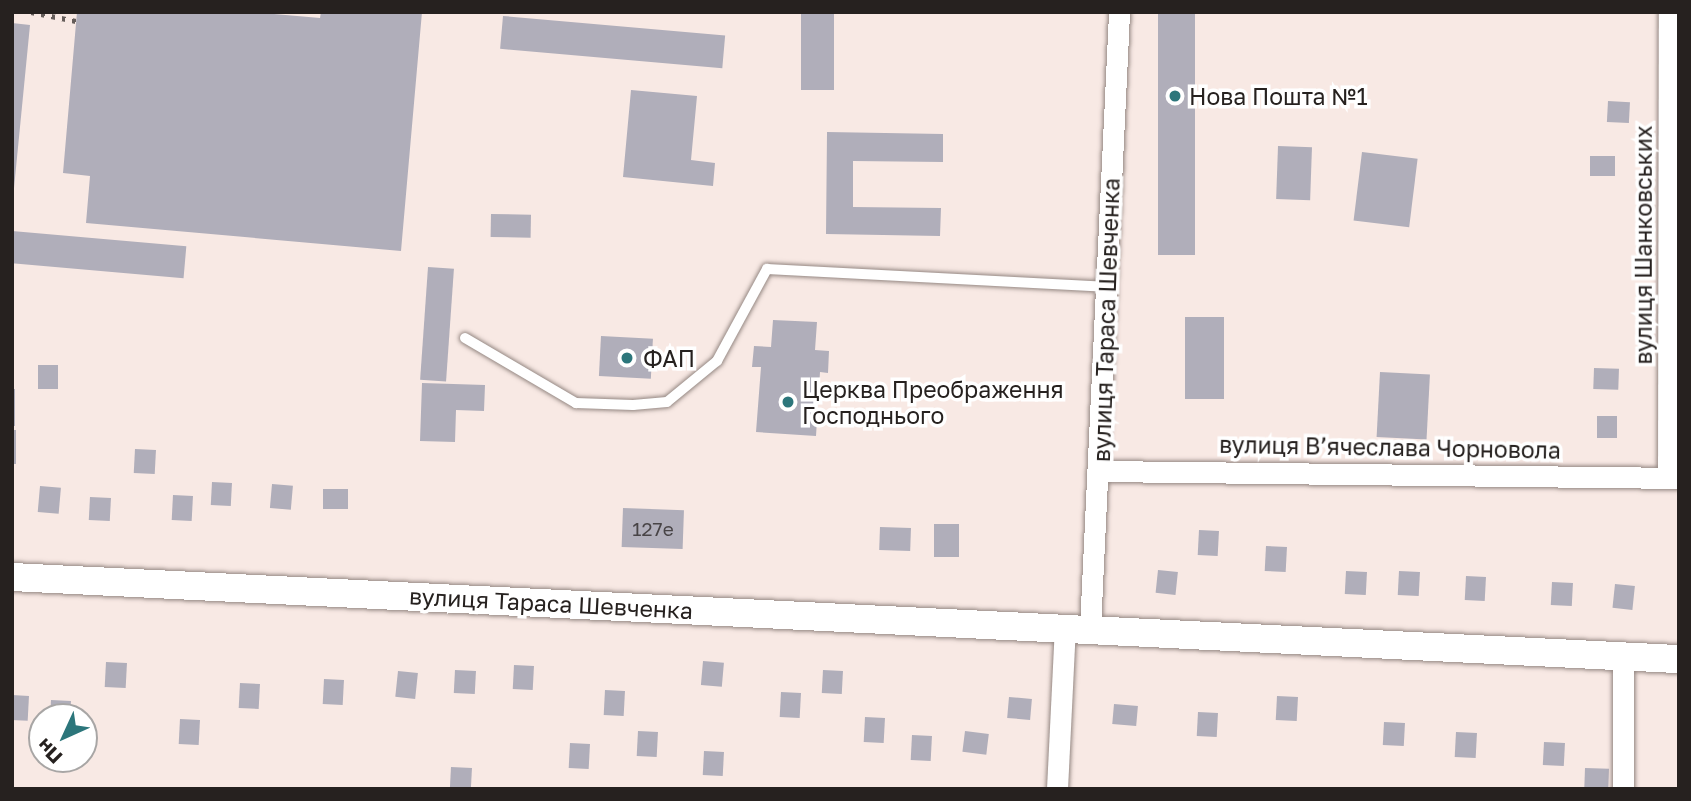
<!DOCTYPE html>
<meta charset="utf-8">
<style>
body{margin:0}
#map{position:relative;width:1691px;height:801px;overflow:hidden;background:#f8e9e4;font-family:"Golos Text",sans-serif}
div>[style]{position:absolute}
.building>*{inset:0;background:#b0aeba;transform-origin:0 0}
.roads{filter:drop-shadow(0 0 2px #958883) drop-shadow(0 0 2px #958883)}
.lane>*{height:10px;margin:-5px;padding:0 5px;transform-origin:5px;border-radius:5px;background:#fff}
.street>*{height:21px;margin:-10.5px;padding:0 10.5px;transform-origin:10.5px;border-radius:10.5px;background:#fff}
.secondary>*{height:28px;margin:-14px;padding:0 14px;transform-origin:14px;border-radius:14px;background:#fff}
.rail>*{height:5px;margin-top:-2.5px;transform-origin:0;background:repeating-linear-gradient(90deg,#655d5a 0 3.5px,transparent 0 10.5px)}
.dots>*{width:19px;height:19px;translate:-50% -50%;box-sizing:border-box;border:4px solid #fff;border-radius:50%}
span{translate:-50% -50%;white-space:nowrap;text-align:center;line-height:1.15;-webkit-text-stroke:7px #fff;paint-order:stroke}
.number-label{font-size:19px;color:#484446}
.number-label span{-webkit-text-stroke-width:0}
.poi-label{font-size:23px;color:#26211f}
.left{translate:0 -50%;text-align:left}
.street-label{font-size:23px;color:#26211f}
.frame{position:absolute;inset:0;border:14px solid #26211f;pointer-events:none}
.north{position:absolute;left:28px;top:703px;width:70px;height:70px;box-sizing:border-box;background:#fff;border:2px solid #a8a6a5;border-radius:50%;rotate:225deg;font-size:19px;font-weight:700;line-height:28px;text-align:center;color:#26211f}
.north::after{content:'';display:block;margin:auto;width:24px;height:32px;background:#2c767b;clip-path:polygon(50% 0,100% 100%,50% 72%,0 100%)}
</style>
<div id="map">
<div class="building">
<div style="clip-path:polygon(77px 12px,250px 12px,320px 18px,321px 12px,422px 12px,401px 251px,86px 223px,90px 176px,63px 173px)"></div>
<div style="left:801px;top:12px;width:33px;height:78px"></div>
<div style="left:1158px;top:12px;width:37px;height:243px"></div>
<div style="left:503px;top:16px;width:223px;height:33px;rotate:5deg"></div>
<div style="clip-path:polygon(12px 23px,30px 25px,14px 188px,12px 188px)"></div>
<div style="clip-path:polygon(631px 90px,697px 96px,691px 160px,715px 163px,713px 186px,623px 177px)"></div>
<div style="left:1608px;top:101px;width:22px;height:21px;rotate:3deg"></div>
<div style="clip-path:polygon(827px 132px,943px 134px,943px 162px,853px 161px,853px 207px,941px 208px,940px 236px,826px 234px)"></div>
<div style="left:1278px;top:146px;width:34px;height:53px;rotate:2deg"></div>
<div style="left:1362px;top:152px;width:56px;height:69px;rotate:7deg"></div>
<div style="left:1590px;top:156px;width:25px;height:20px"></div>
<div style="left:491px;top:214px;width:40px;height:23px;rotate:1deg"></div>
<div style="left:12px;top:231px;width:175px;height:32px;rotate:5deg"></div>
<div style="left:428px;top:267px;width:26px;height:113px;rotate:4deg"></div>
<div style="left:1185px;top:317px;width:39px;height:82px"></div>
<div style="clip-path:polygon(773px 320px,817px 322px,815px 350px,829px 351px,828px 373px,820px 372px,816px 436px,756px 432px,761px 367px,752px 367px,754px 346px,771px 347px)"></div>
<div style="left:601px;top:336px;width:52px;height:40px;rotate:3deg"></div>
<div style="left:38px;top:365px;width:20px;height:24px"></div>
<div style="left:1594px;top:368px;width:25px;height:21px;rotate:2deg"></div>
<div style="left:1380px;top:372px;width:50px;height:65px;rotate:3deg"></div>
<div style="clip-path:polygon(422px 383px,485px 385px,484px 411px,456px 410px,455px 442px,420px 441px)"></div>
<div style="left:12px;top:389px;width:3px;height:37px"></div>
<div style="left:1597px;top:416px;width:20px;height:22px"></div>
<div style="left:12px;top:430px;width:4px;height:34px"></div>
<div style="left:135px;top:449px;width:21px;height:24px;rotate:3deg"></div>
<div style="left:212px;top:482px;width:20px;height:23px;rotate:3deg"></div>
<div style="left:272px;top:484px;width:21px;height:24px;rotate:5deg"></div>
<div style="left:40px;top:486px;width:21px;height:26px;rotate:5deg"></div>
<div style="left:323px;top:489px;width:25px;height:20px"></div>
<div style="left:173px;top:495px;width:20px;height:25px;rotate:3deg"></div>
<div style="left:90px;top:497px;width:21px;height:23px;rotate:3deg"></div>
<div style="left:623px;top:508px;width:61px;height:39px;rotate:2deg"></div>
<div style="left:934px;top:524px;width:25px;height:33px"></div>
<div style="left:880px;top:527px;width:31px;height:23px;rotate:2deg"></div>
<div style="left:1199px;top:530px;width:20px;height:25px;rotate:3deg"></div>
<div style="left:1266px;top:546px;width:21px;height:25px;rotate:3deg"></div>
<div style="left:1158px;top:570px;width:20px;height:23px;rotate:6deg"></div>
<div style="left:1346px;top:571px;width:21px;height:23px;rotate:3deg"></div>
<div style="left:1399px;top:571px;width:21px;height:24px;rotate:3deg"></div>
<div style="left:1466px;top:576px;width:20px;height:24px;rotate:3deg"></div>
<div style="left:1552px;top:582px;width:21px;height:23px;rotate:3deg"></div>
<div style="left:1615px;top:584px;width:20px;height:24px;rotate:6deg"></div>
<div style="left:703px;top:661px;width:21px;height:24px;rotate:5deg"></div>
<div style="left:106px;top:662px;width:21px;height:25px;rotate:3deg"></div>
<div style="left:514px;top:665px;width:20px;height:24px;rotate:3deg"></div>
<div style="left:455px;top:670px;width:21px;height:23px;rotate:3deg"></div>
<div style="left:823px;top:670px;width:20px;height:23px;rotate:3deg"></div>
<div style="left:398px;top:671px;width:20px;height:26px;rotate:6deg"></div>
<div style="left:324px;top:679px;width:20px;height:25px;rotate:3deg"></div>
<div style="left:240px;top:683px;width:20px;height:25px;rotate:3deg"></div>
<div style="left:605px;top:690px;width:20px;height:25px;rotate:3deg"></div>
<div style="left:781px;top:692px;width:20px;height:25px;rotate:3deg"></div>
<div style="left:12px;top:695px;width:17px;height:25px;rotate:3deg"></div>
<div style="left:1277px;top:696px;width:21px;height:24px;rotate:3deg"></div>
<div style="left:1009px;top:697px;width:23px;height:21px;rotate:5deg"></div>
<div style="left:51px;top:700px;width:20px;height:17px;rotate:3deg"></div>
<div style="left:1114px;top:704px;width:24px;height:20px;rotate:5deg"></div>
<div style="left:1198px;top:712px;width:20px;height:24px;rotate:3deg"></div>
<div style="left:865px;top:717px;width:20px;height:25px;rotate:3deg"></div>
<div style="left:180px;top:719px;width:20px;height:25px;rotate:3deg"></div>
<div style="left:1384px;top:722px;width:21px;height:23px;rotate:3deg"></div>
<div style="left:638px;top:731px;width:20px;height:25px;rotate:3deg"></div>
<div style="left:965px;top:731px;width:24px;height:21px;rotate:7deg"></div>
<div style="left:1456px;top:732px;width:21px;height:25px;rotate:3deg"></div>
<div style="left:912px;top:735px;width:20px;height:25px;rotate:3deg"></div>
<div style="left:1544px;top:742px;width:21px;height:23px;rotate:3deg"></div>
<div style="left:570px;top:743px;width:20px;height:25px;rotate:3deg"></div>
<div style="left:704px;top:751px;width:20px;height:24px;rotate:3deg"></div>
<div style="left:451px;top:767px;width:21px;height:22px;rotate:3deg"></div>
<div style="left:1585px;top:768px;width:24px;height:20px;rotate:2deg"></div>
</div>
<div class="roads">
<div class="lane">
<div style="left:465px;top:338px;width:129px;rotate:30.4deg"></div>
<div style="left:576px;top:403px;width:57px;rotate:2deg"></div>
<div style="left:633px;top:405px;width:34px;rotate:-5deg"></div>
<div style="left:667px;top:402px;width:65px;rotate:-39.4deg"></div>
<div style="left:717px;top:361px;width:105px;rotate:-61.5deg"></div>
<div style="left:767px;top:269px;width:338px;rotate:3deg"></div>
</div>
<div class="street">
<div style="left:1100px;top:471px;width:579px;rotate:0.69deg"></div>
<div style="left:1668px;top:478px;width:466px;rotate:-89.9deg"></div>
<div style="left:1090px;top:628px;width:617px;rotate:-87.3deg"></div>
<div style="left:1057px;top:789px;width:162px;rotate:-87.2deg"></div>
<div style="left:1623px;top:789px;width:133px;rotate:-90deg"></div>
</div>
<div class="secondary">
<div style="left:12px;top:577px;width:1669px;rotate:2.82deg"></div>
</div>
</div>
<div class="rail">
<div style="left:31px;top:12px;width:46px;rotate:11.3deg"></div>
</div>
<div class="dots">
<div style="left:1175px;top:96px;background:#2c767b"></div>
<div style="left:627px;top:358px;background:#2c767b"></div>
<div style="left:788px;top:402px;background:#2c767b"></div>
</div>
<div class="number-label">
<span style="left:653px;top:529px">127е</span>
</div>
<div class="poi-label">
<span class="left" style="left:1189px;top:96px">Нова Пошта №1</span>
<span class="left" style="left:643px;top:358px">ФАП</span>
<span class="left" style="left:802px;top:402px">Церква Преображення<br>Господнього</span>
</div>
<div class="street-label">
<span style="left:1643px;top:245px;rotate:-90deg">вулиця Шанковських</span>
<span style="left:1106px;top:320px;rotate:-88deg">вулиця Тараса Шевченка</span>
<span style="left:1390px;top:447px;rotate:1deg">вулиця Вʼячеслава Чорновола</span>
<span style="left:551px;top:603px;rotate:3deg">вулиця Тараса Шевченка</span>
</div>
<div class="frame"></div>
<div class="north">Пн</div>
</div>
